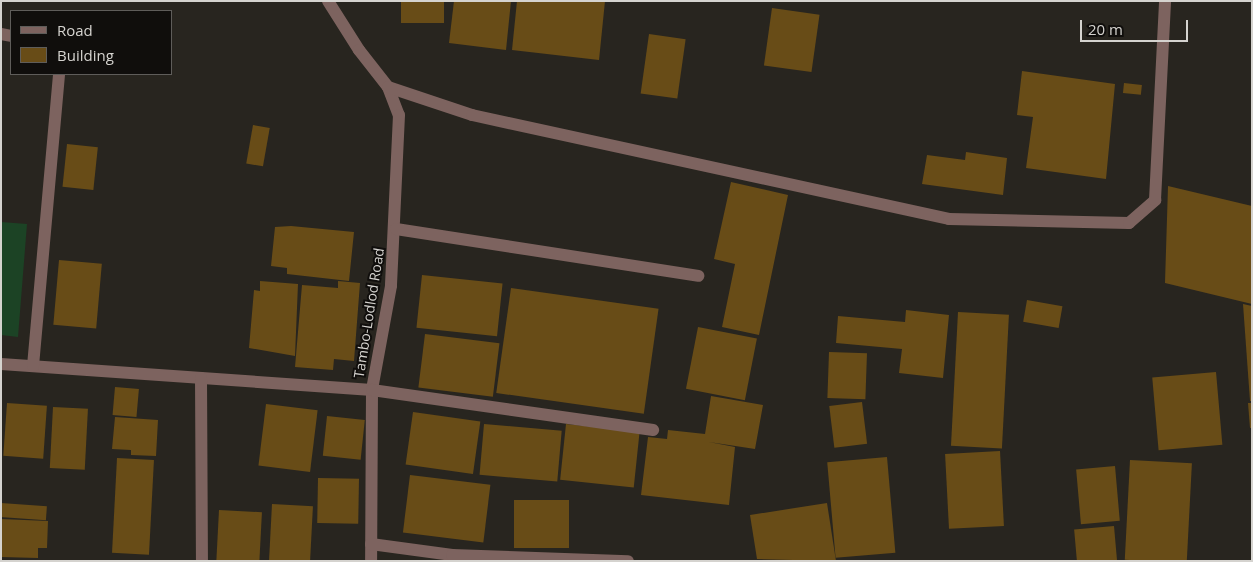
<!DOCTYPE html>
<style>
body{margin:0}
#map{position:relative;width:1253px;height:562px;overflow:hidden;background:#28251f;font-family:"Open Sans",sans-serif}
div>[style]{position:absolute}
.green>*{inset:0;background:#1c4325}
.building>*{inset:0;background:#684c17;transform-origin:0 0}
.minor>*{height:12px;margin:-6px;padding:0 6px;transform-origin:6px;border-radius:6px;background:#7d635f}
span{translate:-50% -50%;white-space:nowrap;text-align:center;line-height:1.15;-webkit-text-stroke:4px #100e0c;paint-order:stroke}
.street-label{font-size:14px;color:#d5d3cf}
.frame{position:absolute;inset:0;border:2px solid #d5d3cf;pointer-events:none}
.legend{position:absolute;left:10px;top:10px;width:162px;height:65px;box-sizing:border-box;background:#100e0c;border:1px solid #5f5d5a;margin:0;padding:6px 9px;list-style:none;font-size:15px;color:#d5d3cf}
.legend li{display:flex;align-items:center;gap:10px;height:25px}
.legend b{width:25px;border:1px solid #5f5d5a}
.scale{position:absolute;left:1080px;top:20px;width:108px;height:22px;box-sizing:border-box;border:2px solid #d5d3cf;border-top:0;padding-left:6px;font-size:15px;line-height:18px;white-space:nowrap;color:#d5d3cf;-webkit-text-stroke:4px #100e0c;paint-order:stroke}
</style>
<div id="map">
<div class="green">
<div style="clip-path:polygon(1px 222px,27px 224px,18px 337px,1px 335px)"></div>
</div>
<div class="building">
<div style="left:401px;top:1px;width:43px;height:22px"></div>
<div style="clip-path:polygon(454px 1px,511px 1px,506px 50px,449px 43px)"></div>
<div style="clip-path:polygon(517px 1px,605px 1px,599px 60px,512px 50px)"></div>
<div style="left:772px;top:8px;width:48px;height:58px;rotate:8deg"></div>
<div style="left:649px;top:34px;width:37px;height:60px;rotate:8deg"></div>
<div style="clip-path:polygon(1022px 71px,1115px 84px,1106px 179px,1026px 168px,1033px 117px,1017px 115px)"></div>
<div style="left:1124px;top:83px;width:18px;height:10px;rotate:6deg"></div>
<div style="left:253px;top:125px;width:17px;height:39px;rotate:10deg"></div>
<div style="left:67px;top:144px;width:31px;height:43px;rotate:6deg"></div>
<div style="clip-path:polygon(966px 152px,1007px 158px,1003px 195px,922px 184px,927px 155px,965px 160px)"></div>
<div style="clip-path:polygon(731px 182px,788px 195px,759px 335px,722px 327px,735px 264px,714px 259px)"></div>
<div style="clip-path:polygon(1168px 186px,1252px 206px,1252px 304px,1165px 283px)"></div>
<div style="clip-path:polygon(291px 226px,354px 232px,349px 281px,287px 274px,287px 268px,271px 266px,275px 227px)"></div>
<div style="left:59px;top:260px;width:43px;height:65px;rotate:5deg"></div>
<div style="left:422px;top:275px;width:81px;height:53px;rotate:6deg"></div>
<div style="clip-path:polygon(260px 281px,298px 284px,295px 356px,249px 348px,254px 290px,260px 291px)"></div>
<div style="clip-path:polygon(338px 281px,360px 283px,354px 361px,334px 359px,333px 370px,295px 367px,302px 285px,338px 288px)"></div>
<div style="left:511px;top:288px;width:149px;height:106px;rotate:8deg"></div>
<div style="left:1027px;top:300px;width:36px;height:22px;rotate:10deg"></div>
<div style="clip-path:polygon(1243px 304px,1252px 306px,1252px 401px,1250px 401px)"></div>
<div style="clip-path:polygon(906px 310px,949px 315px,943px 378px,899px 373px,902px 349px,836px 343px,838px 316px,905px 322px)"></div>
<div style="left:958px;top:312px;width:51px;height:134px;rotate:3deg"></div>
<div style="left:698px;top:327px;width:60px;height:63px;rotate:11deg"></div>
<div style="left:425px;top:334px;width:75px;height:54px;rotate:7deg"></div>
<div style="left:829px;top:352px;width:38px;height:46px;rotate:2deg"></div>
<div style="left:1216px;top:372px;width:73px;height:64px;rotate:85deg"></div>
<div style="left:115px;top:387px;width:24px;height:28px;rotate:5deg"></div>
<div style="clip-path:polygon(711px 396px,763px 405px,755px 449px,709px 442px,735px 447px,729px 505px,641px 495px,648px 437px,667px 439px,668px 430px,705px 434px)"></div>
<div style="left:862px;top:402px;width:42px;height:33px;rotate:83deg"></div>
<div style="left:7px;top:403px;width:40px;height:53px;rotate:4deg"></div>
<div style="clip-path:polygon(1248px 403px,1252px 403px,1252px 428px,1250px 428px)"></div>
<div style="left:266px;top:404px;width:52px;height:62px;rotate:7deg"></div>
<div style="left:53px;top:407px;width:35px;height:61px;rotate:3deg"></div>
<div style="left:413px;top:412px;width:68px;height:53px;rotate:8deg"></div>
<div style="left:327px;top:416px;width:38px;height:40px;rotate:6deg"></div>
<div style="clip-path:polygon(115px 417px,158px 420px,156px 456px,131px 455px,131px 450px,112px 449px)"></div>
<div style="left:484px;top:424px;width:78px;height:51px;rotate:5deg"></div>
<div style="left:566px;top:424px;width:74px;height:56px;rotate:6deg"></div>
<div style="left:1000px;top:451px;width:75px;height:55px;rotate:87deg"></div>
<div style="left:887px;top:457px;width:96px;height:60px;rotate:85deg"></div>
<div style="left:117px;top:458px;width:37px;height:95px;rotate:3deg"></div>
<div style="left:1130px;top:460px;width:62px;height:100px;rotate:3deg"></div>
<div style="left:1115px;top:466px;width:55px;height:39px;rotate:85deg"></div>
<div style="left:410px;top:475px;width:81px;height:58px;rotate:7deg"></div>
<div style="left:318px;top:478px;width:41px;height:45px;rotate:1deg"></div>
<div style="left:514px;top:500px;width:55px;height:48px"></div>
<div style="left:1px;top:503px;width:46px;height:14px;rotate:4deg"></div>
<div style="clip-path:polygon(827px 503px,836px 561px,757px 559px,750px 515px)"></div>
<div style="left:272px;top:504px;width:41px;height:57px;rotate:3deg"></div>
<div style="left:219px;top:510px;width:43px;height:51px;rotate:3deg"></div>
<div style="clip-path:polygon(1px 519px,48px 521px,47px 548px,38px 548px,38px 558px,1px 557px)"></div>
<div style="left:1114px;top:526px;width:35px;height:40px;rotate:85deg"></div>
</div>
<div class="minor">
<div style="left:328px;top:1px;width:58px;rotate:57.7deg"></div>
<div style="left:359px;top:50px;width:47px;rotate:51.9deg"></div>
<div style="left:388px;top:87px;width:30px;rotate:69deg"></div>
<div style="left:399px;top:115px;width:171px;rotate:92.7deg"></div>
<div style="left:391px;top:286px;width:106px;rotate:100.4deg"></div>
<div style="left:372px;top:390px;width:171px;rotate:90.3deg"></div>
<div style="left:1px;top:34px;width:10px;rotate:11deg"></div>
<div style="left:388px;top:87px;width:89px;rotate:18.4deg"></div>
<div style="left:472px;top:115px;width:488px;rotate:12.3deg"></div>
<div style="left:949px;top:219px;width:180px;rotate:1.3deg"></div>
<div style="left:1129px;top:223px;width:35px;rotate:-41deg"></div>
<div style="left:1155px;top:200px;width:199px;rotate:-87.1deg"></div>
<div style="left:396px;top:229px;width:306px;rotate:8.8deg"></div>
<div style="left:1px;top:364px;width:372px;rotate:4deg"></div>
<div style="left:372px;top:390px;width:284px;rotate:8.1deg"></div>
<div style="left:33px;top:366px;width:293px;rotate:-84.9deg"></div>
<div style="left:201px;top:378px;width:183px;rotate:89.7deg"></div>
<div style="left:371px;top:544px;width:82px;rotate:7.7deg"></div>
<div style="left:452px;top:555px;width:176px;rotate:2deg"></div>
</div>
<div class="street-label">
<span style="left:369px;top:313px;rotate:-81deg">Tambo-Lodlod Road</span>
</div>
<div class="frame"></div>
<ul class="legend">
<li><b style="height:6px;background:#7d635f"></b>Road</li>
<li><b style="height:14px;background:#684c17"></b>Building</li>
</ul>
<div class="scale">20 m</div>
</div>
